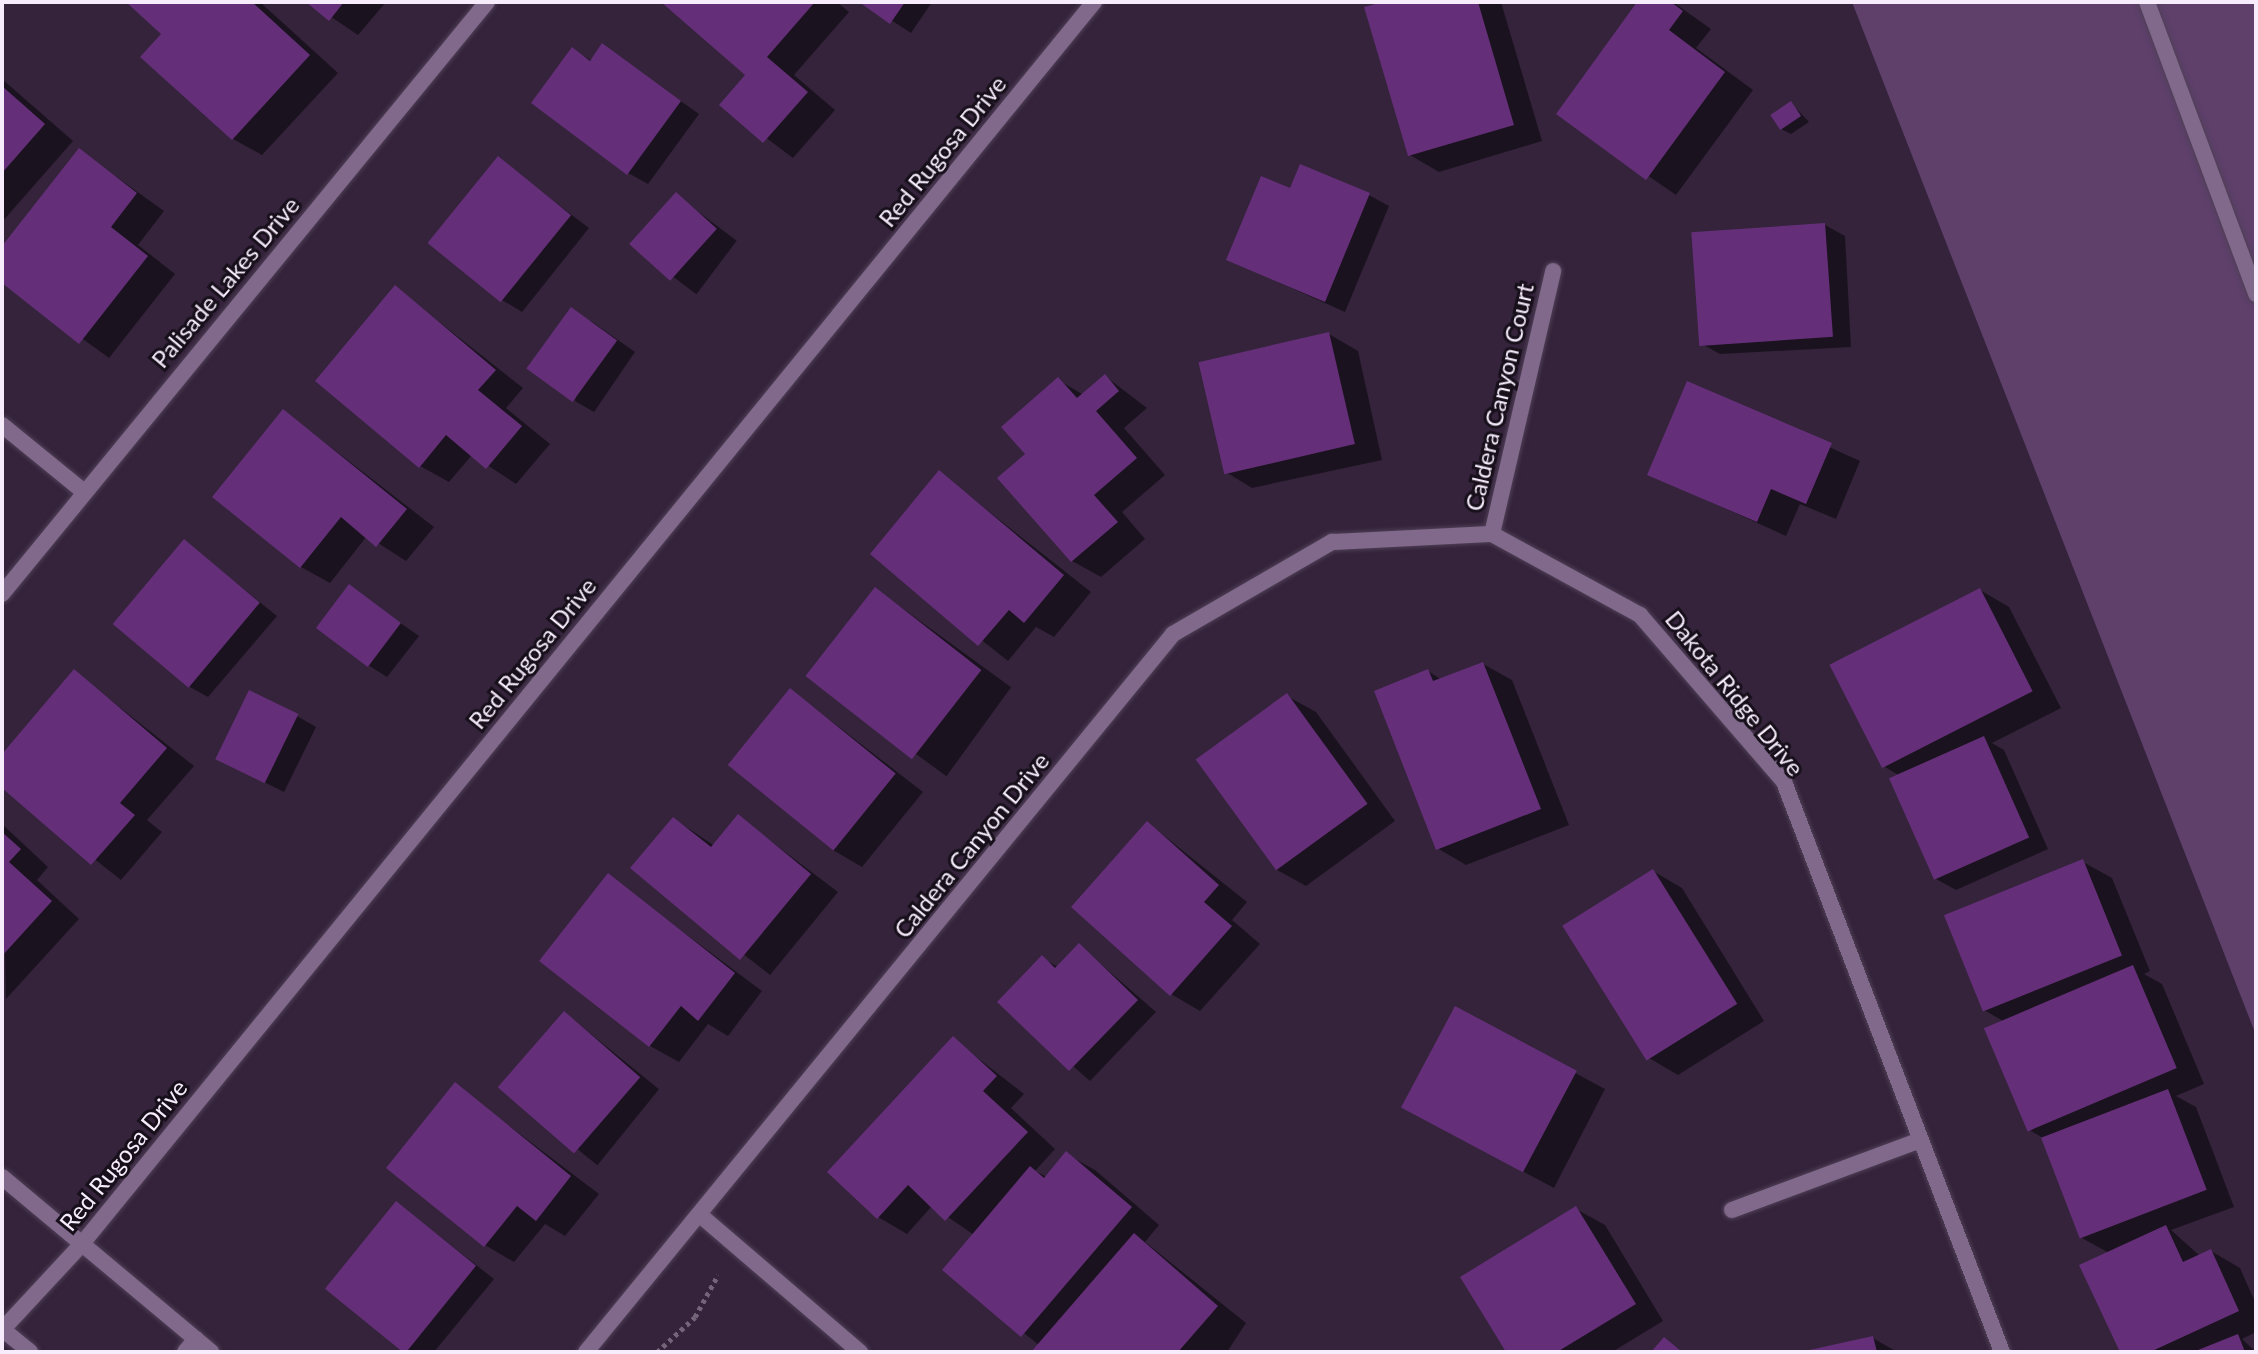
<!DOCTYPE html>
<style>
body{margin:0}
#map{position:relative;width:2258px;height:1354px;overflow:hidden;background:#34233b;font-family:Lato,sans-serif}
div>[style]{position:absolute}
.green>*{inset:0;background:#5e406b}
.shadow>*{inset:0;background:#0007;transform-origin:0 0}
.building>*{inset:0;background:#642f78;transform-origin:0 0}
.path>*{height:5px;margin-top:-2.5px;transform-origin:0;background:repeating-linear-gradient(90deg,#736479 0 4px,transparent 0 8px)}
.roads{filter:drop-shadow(0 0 2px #4f3f56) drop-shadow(0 0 2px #4f3f56)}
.service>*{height:16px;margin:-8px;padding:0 8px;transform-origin:8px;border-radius:8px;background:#80698b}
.minor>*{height:16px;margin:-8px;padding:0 8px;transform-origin:8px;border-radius:8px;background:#80698b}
.tertiary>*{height:16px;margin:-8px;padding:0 8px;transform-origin:8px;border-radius:8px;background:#80698b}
span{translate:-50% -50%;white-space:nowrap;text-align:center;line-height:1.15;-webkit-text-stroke:6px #17101b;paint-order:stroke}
.street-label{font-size:24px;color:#f7ecfc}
.frame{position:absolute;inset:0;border:4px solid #f7ecfc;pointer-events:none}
</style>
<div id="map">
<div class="green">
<div style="clip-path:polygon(1852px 2px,2256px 2px,2256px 1035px)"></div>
</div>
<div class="shadow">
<div style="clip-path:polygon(131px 2px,260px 2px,338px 73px,262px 155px,233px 139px,164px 34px)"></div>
<div style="clip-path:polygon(309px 2px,386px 2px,358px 35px)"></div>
<div style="clip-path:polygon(664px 2px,837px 2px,849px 12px,794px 75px,835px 110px,793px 158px,722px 105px,747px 75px)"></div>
<div style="clip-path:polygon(863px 2px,932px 2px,911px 33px)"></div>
<div style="clip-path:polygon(1390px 2px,1501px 2px,1542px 141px,1439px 172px,1410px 155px)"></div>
<div style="clip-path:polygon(1639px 2px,1673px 2px,1711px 29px,1696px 48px,1753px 90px,1676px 195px,1558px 114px)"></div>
<div style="clip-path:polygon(603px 46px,699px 114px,648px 184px,628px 173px,572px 49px,592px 61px)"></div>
<div style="clip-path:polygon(2px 79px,73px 141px,2px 222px)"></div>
<div style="clip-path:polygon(1791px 103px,1809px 122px,1791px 134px,1781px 129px)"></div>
<div style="clip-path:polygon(79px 150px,164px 211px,138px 245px,175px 274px,109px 358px,2px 280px,2px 249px)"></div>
<div style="clip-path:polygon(498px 159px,589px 228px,522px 312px,502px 300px)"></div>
<div style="clip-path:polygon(1291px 190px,1369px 195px,1389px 206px,1345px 312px,1229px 260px)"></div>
<div style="left:676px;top:195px;width:76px;height:67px;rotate:37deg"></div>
<div style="clip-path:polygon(1825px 225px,1845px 236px,1851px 347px,1720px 354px,1700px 343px)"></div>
<div style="clip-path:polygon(396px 288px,523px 388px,506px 408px,550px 444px,516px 484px,472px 455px,449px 482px,420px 466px)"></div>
<div style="clip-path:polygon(591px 321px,635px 352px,594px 412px,575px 401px)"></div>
<div style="clip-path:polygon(1329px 334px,1358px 351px,1382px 460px,1252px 488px,1224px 471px)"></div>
<div style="clip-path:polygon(1105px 376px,1147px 408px,1124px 428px,1165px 475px,1122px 512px,1145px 539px,1101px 577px,1072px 561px,1028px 454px,1058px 380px,1084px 395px)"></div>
<div style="clip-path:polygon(1688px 383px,1860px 461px,1836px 519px,1800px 504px,1786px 536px,1649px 474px)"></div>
<div style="clip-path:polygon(284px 411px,434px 527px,406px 561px,367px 536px,330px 583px,301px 567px)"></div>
<div style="clip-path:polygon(940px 473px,1091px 592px,1054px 637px,1036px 627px,1008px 661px,873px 554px)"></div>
<div style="clip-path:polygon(184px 541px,277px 616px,208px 697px,188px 686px)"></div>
<div style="clip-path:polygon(349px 587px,419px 636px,387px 677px,368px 665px)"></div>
<div style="left:876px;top:589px;width:167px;height:110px;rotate:36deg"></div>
<div style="clip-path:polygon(1980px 590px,2009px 607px,2061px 708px,1992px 743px,2004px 750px,2048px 849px,1956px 890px,1936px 879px,1900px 776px,1885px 767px)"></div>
<div style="clip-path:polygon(1483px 664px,1512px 680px,1569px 825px,1466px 865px,1437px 848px,1428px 671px,1442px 680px)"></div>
<div style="clip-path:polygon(75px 672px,194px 766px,147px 820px,162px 832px,121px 880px,2px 786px,2px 758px)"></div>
<div style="clip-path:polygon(791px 690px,923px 792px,862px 867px,833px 850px)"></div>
<div style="clip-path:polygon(1287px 696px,1316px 712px,1395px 821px,1306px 886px,1277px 870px)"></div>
<div style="clip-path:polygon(297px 716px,316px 727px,284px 792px,238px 769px)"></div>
<div style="clip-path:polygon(739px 817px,838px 892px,770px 975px,633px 868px,674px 819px,715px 846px)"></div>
<div style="clip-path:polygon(1148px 823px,1247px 902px,1232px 920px,1260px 944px,1200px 1011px,1171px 994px)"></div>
<div style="clip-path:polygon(2px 824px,48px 867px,37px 880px,79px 919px,6px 999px)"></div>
<div style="clip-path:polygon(2083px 862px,2112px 878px,2150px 971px,2144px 974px,2162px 984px,2204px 1084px,2176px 1096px,2196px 1107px,2234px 1207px,2171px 1230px,2200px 1256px,2211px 1251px,2240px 1268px,2256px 1304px,2256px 1332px,2242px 1339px,2256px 1352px,2122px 1352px,2109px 1253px,2080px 1237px,2043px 1138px,2028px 1129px,2003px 1021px,1984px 1010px)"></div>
<div style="clip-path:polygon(1653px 871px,1682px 888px,1764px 1021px,1678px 1075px,1649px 1058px)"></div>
<div style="clip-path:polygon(608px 876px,762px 991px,728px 1036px,708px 1024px,679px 1062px,650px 1046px)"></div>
<div style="clip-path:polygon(1080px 946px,1156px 1012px,1090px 1081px,1000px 1002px,1042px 958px,1058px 967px)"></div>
<div style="clip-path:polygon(1456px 1009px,1605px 1089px,1554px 1188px,1433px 1123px)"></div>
<div style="left:565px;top:1013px;width:121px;height:98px;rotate:39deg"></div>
<div style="clip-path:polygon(953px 1039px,1024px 1094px,1011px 1108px,1055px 1149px,1035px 1171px,1047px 1177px,1066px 1154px,1095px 1170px,1159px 1225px,1145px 1242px,1246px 1323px,1227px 1352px,1034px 1352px,1039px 1345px,945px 1270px,974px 1235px,932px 1206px,907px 1234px,878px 1217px)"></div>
<div style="clip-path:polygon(455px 1085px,599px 1194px,565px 1236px,545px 1224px,514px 1262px,485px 1245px)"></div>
<div style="clip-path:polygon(397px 1203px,494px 1279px,434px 1352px,404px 1352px,326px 1288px)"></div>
<div style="clip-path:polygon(1576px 1209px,1605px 1225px,1663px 1321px,1612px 1352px,1508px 1352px)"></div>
<div style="clip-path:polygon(1873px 1338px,1897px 1352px,1808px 1352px)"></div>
</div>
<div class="building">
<div style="clip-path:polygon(126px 2px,252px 2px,310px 55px,232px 140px,140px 57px,161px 34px)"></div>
<div style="clip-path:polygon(306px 2px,344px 2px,329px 21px)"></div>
<div style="clip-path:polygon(661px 2px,815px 2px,767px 57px,808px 92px,763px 143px,719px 105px,745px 75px)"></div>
<div style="clip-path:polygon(859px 2px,905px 2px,890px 24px)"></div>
<div style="clip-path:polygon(1383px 2px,1478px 2px,1514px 125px,1408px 156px,1364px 7px)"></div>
<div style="clip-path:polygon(1637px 2px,1671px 2px,1683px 11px,1669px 30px,1725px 72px,1646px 180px,1556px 114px)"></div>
<div style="clip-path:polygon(602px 43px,681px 101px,627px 175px,531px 103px,572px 47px,590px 61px)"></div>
<div style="clip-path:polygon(2px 86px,45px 124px,2px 173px)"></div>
<div style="left:1791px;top:101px;width:18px;height:25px;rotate:56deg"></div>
<div style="clip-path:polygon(79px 148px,137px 193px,111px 227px,148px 256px,79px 344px,2px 283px,2px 246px)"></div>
<div style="left:498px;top:156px;width:94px;height:112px;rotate:39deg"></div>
<div style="clip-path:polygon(1300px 164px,1370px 193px,1325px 302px,1226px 260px,1261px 176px,1290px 188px)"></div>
<div style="left:676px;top:192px;width:55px;height:70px;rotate:42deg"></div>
<div style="left:1825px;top:223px;width:114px;height:134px;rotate:86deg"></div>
<div style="clip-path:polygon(395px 285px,496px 370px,478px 390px,522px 426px,486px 469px,446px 435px,419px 468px,315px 381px)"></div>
<div style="left:571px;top:307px;width:57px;height:76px;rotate:36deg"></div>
<div style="left:1329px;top:332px;width:115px;height:134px;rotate:77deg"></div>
<div style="clip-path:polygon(1105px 374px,1119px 391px,1096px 411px,1137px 458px,1094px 495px,1118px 522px,1071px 562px,997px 478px,1025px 454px,1001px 427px,1058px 377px,1077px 398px)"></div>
<div style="clip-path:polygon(1687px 381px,1832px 443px,1806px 504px,1771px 489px,1757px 522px,1647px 475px)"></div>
<div style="clip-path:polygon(283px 409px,407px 509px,376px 547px,341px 517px,300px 568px,212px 497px)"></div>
<div style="clip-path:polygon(939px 470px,1064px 575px,1024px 623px,1009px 610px,978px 646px,870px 554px)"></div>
<div style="left:184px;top:539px;width:99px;height:111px;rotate:40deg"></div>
<div style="left:349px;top:584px;width:65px;height:55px;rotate:37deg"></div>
<div style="left:875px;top:587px;width:135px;height:113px;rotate:38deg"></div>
<div style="left:1980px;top:588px;width:116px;height:169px;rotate:63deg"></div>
<div style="clip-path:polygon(1483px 662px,1541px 809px,1436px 850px,1374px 691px,1428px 669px,1433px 681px)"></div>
<div style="clip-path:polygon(74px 669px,167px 748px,120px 803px,135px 815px,91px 865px,2px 788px,2px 754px)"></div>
<div style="left:790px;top:688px;width:136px;height:99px;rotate:39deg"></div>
<div style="left:249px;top:690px;width:55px;height:77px;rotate:26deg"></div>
<div style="left:1287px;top:693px;width:137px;height:113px;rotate:54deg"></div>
<div style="left:1984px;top:736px;width:111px;height:104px;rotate:66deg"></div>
<div style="clip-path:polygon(738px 814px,811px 874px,740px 960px,630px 868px,673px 817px,711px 847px)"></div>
<div style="clip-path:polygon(1147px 821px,1219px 885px,1204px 902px,1232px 926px,1170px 996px,1071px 907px)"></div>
<div style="clip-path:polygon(2px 832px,21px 849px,9px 862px,52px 901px,2px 956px)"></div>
<div style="left:2083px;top:859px;width:104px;height:150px;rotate:68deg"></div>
<div style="left:1653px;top:869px;width:159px;height:107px;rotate:58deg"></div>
<div style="clip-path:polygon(608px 873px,735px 973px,698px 1021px,681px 1006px,649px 1047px,539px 961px)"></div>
<div style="clip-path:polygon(1079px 943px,1138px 1000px,1069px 1071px,997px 1002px,1042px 955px,1055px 968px)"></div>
<div style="left:2133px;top:965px;width:112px;height:162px;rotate:67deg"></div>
<div style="left:1455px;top:1006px;width:138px;height:115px;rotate:28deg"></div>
<div style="left:564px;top:1011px;width:101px;height:101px;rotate:41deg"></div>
<div style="clip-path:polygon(953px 1036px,997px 1076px,983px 1091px,1028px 1132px,945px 1221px,908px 1185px,877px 1219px,827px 1172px)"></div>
<div style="clip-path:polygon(455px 1082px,571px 1176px,536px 1221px,517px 1206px,484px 1247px,386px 1168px)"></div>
<div style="left:2168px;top:1089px;width:108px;height:136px;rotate:69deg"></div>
<div style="clip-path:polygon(1066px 1151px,1132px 1207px,1021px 1337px,942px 1270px,1030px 1166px,1044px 1178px)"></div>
<div style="left:396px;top:1201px;width:103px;height:113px;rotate:39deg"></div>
<div style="clip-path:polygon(1576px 1206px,1636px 1304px,1557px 1352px,1506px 1352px,1460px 1277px)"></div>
<div style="clip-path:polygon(2166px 1225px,2183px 1262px,2211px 1249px,2239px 1311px,2150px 1352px,2120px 1352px,2079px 1265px)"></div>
<div style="clip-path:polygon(1134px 1233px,1218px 1306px,1178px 1352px,1031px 1352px)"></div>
<div style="clip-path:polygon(2238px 1334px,2245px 1352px,2193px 1352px)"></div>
<div style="clip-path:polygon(1873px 1336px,1877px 1352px,1805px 1352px,1805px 1351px)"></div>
<div style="clip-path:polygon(1664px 1337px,1682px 1352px,1651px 1352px)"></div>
</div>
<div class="path">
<div style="left:657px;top:1352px;width:52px;rotate:-42.6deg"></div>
<div style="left:695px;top:1317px;width:48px;rotate:-61.3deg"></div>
</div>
<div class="roads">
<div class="service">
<div style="left:2147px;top:2px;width:312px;rotate:69.5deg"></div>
</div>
<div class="minor">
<div style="left:2px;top:425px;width:104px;rotate:39.2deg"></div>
<div style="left:1492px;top:534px;width:169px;rotate:28.7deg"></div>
<div style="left:1640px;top:615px;width:221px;rotate:49.2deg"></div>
<div style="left:1784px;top:782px;width:610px;rotate:69.07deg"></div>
<div style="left:1492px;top:534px;width:270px;rotate:-76.9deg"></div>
<div style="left:2px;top:594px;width:765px;rotate:-50.67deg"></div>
<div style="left:2px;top:1177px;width:273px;rotate:39.9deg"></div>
<div style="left:1732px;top:1210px;width:201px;rotate:-20.4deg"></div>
<div style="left:700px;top:1215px;width:211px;rotate:40.6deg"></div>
<div style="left:2px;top:1329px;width:36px;rotate:39deg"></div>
<div style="left:185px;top:1352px;width:17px;rotate:-50deg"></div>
<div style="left:586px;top:1352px;width:927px;rotate:-50.73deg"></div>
<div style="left:1173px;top:634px;width:184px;rotate:-30.1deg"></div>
<div style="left:1332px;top:542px;width:160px;rotate:-2.9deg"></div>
</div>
<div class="tertiary">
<div style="left:2px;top:1330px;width:116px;rotate:-47.1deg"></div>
<div style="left:81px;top:1245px;width:1604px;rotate:-50.82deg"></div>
</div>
</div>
<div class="street-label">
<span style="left:942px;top:151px;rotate:-51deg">Red Rugosa Drive</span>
<span style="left:225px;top:282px;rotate:-50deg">Palisade Lakes Drive</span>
<span style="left:1499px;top:397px;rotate:-77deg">Caldera Canyon Court</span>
<span style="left:532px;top:653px;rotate:-51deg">Red Rugosa Drive</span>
<span style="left:1735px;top:693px;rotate:51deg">Dakota Ridge Drive</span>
<span style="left:971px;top:845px;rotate:-51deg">Caldera Canyon Drive</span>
<span style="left:123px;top:1155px;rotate:-51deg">Red Rugosa Drive</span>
</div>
<div class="frame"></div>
</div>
